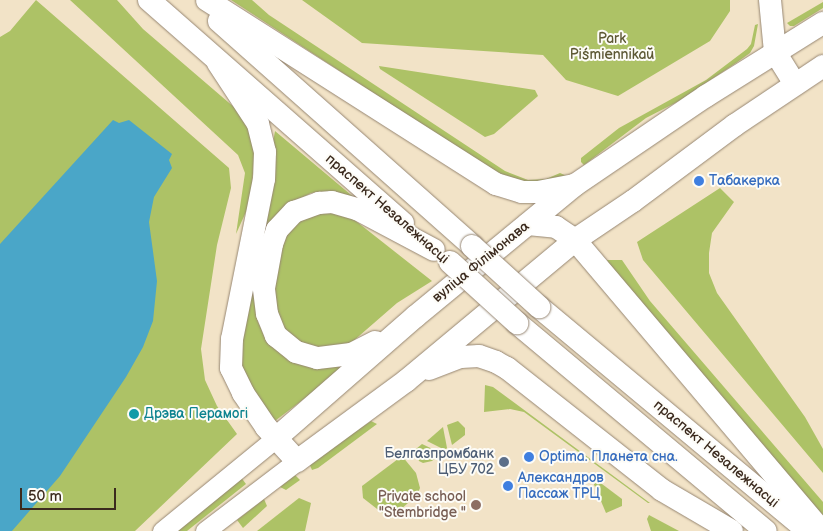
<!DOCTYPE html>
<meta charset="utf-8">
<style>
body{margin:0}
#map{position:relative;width:823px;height:531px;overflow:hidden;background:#f2e3c7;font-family:"Balsamiq Sans",sans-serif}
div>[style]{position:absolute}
.green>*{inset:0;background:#adc266}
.water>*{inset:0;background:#4aa6c8}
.roads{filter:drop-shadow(0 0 1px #968672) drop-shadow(0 0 1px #968672)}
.minor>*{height:19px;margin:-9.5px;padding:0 9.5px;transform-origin:9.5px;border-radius:9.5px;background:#fff}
.major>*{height:22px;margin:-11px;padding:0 11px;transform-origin:11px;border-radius:11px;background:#fff}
.bridges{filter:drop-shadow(0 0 1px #968672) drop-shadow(0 0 1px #968672)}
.major-bridge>*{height:22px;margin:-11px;padding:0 11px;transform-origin:11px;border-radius:11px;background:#fff}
.dots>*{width:14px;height:14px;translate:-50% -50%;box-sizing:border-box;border:2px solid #fdfcf7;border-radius:50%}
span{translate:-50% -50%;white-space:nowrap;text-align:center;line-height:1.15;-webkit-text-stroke:4px #fdfcf7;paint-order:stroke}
.park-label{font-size:14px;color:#5d5834}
.shop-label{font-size:14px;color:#366cbe}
.left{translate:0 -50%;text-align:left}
.street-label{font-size:14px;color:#3b2a1e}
.culture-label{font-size:14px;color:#0d838f}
.service-label{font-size:14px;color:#4e5e75}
.right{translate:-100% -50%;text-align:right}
.education-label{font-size:14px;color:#785e54}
.scale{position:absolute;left:20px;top:488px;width:96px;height:22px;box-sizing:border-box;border:2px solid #3b2a1e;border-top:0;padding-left:6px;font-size:15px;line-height:18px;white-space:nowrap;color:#3b2a1e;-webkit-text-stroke:4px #fdfcf7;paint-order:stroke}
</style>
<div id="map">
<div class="green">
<div style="clip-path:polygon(36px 0,229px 168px,231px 188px,217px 245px,201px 349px,205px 380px,217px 406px,237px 434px,135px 531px,0 531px,0 37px,10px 31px)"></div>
<div style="clip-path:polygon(70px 0,117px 0,143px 29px,242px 114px,256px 143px,250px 203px,236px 234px,245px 173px,238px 155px)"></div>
<div style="clip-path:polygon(231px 0,252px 0,269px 15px,505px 171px,528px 180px,546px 179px,560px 173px,567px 176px,550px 186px,508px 181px)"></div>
<div style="clip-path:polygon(302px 0,730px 0,730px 11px,710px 41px,618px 96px,566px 80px,543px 55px,362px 43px)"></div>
<div style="clip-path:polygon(823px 2px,823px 8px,794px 26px,790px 26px,787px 23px)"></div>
<div style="clip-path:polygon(758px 24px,754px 46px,750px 53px,736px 63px,679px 101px,646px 118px,584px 165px,581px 162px,581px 158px,619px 128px,706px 80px,747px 49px,751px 44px,755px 25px)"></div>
<div style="clip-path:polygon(379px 66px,535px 90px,538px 96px,494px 134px,485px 137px,380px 69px)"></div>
<div style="clip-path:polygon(275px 131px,363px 205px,320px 192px,311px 193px,290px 204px,254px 293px,258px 322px,264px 334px,351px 363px,271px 424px,239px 380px,243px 306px)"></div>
<div style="clip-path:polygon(720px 188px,734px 202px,712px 233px,709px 253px,709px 273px,717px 293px,805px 417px,823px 449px,823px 473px,643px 260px,637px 242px)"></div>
<div style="clip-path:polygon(320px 209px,347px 214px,432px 281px,397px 303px,351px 343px,334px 349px,305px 346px,277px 326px,270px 307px,286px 229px)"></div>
<div style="clip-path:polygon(607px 260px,622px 260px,650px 301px,823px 502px,823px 520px,610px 266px)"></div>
<div style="clip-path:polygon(485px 385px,493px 387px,650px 503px,648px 503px,524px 412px,510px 409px,484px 412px)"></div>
<div style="clip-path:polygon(371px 421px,377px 424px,318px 468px,312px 470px,309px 463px,317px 457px)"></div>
<div style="clip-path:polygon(458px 421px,465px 428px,465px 435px,452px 445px,447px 425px)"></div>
<div style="clip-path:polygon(443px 427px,447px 448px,445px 450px,427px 441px)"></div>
<div style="clip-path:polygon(422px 444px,441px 453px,432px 461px,423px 463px,419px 461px,416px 453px,416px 449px)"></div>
<div style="clip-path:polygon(402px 456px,416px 473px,420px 488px,417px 495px,390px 519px,363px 498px,362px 486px)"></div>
<div style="clip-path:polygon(295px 475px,300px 480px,286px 490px,280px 487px)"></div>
<div style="clip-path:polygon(590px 475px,622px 499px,622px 506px,606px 513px)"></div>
<div style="clip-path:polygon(240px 476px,246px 484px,187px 531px,173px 531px)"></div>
<div style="clip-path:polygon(299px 498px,311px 503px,305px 531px,257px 531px)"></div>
<div style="clip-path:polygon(264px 499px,267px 506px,243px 528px,237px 520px)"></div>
<div style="clip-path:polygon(649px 515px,679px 531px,651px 531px,647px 519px)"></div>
</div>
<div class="water">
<div style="clip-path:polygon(113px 120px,119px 123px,129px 120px,172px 154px,169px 160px,172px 168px,154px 197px,149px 222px,157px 281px,153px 321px,143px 347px,126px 377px,60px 476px,12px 531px,0 531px,0 244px)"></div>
</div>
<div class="roads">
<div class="minor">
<div style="left:162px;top:531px;width:146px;rotate:-39.2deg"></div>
<div style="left:205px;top:531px;width:116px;rotate:-37.3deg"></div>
</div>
<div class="major">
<div style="left:149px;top:0;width:338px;rotate:41.3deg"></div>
<div style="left:207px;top:0;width:343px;rotate:32.5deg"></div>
<div style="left:496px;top:184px;width:27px;rotate:17deg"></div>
<div style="left:522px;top:192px;width:16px"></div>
<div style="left:538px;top:192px;width:37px;rotate:-11deg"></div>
<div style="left:770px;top:0;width:52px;rotate:84.5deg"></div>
<div style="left:775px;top:52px;width:38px;rotate:58deg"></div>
<div style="left:219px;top:21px;width:339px;rotate:41.6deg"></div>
<div style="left:218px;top:63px;width:73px;rotate:56.7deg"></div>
<div style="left:258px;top:124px;width:29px;rotate:76deg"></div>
<div style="left:265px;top:152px;width:27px;rotate:92deg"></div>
<div style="left:264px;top:179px;width:163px;rotate:101.3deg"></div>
<div style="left:232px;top:339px;width:29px;rotate:92deg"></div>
<div style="left:231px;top:368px;width:28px;rotate:64deg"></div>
<div style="left:243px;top:393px;width:41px;rotate:55.9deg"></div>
<div style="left:266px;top:427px;width:46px;rotate:47.6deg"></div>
<div style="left:297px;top:461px;width:135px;rotate:-36.3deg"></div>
<div style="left:406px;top:381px;width:220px;rotate:-39.8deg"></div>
<div style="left:575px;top:240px;width:70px;rotate:-33.9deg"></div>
<div style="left:633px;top:201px;width:127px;rotate:-36.7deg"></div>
<div style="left:735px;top:125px;width:106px;rotate:-33.8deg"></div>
<div style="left:528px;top:224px;width:28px;rotate:6deg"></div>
<div style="left:556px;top:227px;width:23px;rotate:34deg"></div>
<div style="left:575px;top:240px;width:382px;rotate:49.7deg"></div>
<div style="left:539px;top:307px;width:342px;rotate:39.8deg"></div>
<div style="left:517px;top:323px;width:324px;rotate:39.9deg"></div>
<div style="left:375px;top:342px;width:27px;rotate:153deg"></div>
<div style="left:351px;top:354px;width:34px;rotate:173deg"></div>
<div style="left:317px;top:358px;width:22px;rotate:-164deg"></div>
<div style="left:296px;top:352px;width:26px;rotate:-141deg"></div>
<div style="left:276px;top:336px;width:24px;rotate:-112deg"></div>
<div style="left:267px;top:314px;width:26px;rotate:-97deg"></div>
<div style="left:264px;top:288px;width:45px;rotate:-79.7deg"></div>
<div style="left:272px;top:244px;width:15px;rotate:-70deg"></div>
<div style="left:277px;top:230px;width:25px;rotate:-47deg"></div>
<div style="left:294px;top:212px;width:27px;rotate:-20deg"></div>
<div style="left:319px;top:203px;width:13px;rotate:-4deg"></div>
<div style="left:332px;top:202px;width:26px;rotate:16deg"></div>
<div style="left:357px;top:209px;width:87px;rotate:28deg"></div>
<div style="left:429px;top:369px;width:34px;rotate:-21deg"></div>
<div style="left:461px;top:357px;width:18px;rotate:-3deg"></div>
<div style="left:479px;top:356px;width:18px;rotate:19deg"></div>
<div style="left:496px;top:362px;width:13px;rotate:29deg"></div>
<div style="left:507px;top:368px;width:197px;rotate:38.2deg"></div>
<div style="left:662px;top:490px;width:81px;rotate:30.4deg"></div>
<div style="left:275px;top:439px;width:187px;rotate:-41.1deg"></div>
<div style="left:416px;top:316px;width:206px;rotate:-39.5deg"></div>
<div style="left:575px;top:185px;width:158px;rotate:-34.2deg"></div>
<div style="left:706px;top:96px;width:138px;rotate:-32deg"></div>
</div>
</div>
<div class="bridges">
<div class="major-bridge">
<div style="left:472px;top:246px;width:91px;rotate:42.3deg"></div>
<div style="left:450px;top:262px;width:91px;rotate:42.3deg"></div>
</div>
</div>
<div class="dots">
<div style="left:699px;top:181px;background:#3f7fe0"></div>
<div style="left:134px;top:414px;background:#0f9aa8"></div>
<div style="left:529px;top:457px;background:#3f7fe0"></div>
<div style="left:504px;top:462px;background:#5c6f8a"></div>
<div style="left:508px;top:486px;background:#3f7fe0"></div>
<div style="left:476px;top:505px;background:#8d6e63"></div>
</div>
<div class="park-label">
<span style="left:612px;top:47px">Park<br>Piśmiennikaŭ</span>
</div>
<div class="shop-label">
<span class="left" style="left:709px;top:181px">Табакерка</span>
<span class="left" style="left:539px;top:457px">Optima. Планета сна.</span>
<span class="left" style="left:518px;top:486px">Александров<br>Пассаж ТРЦ</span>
</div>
<div class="street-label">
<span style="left:387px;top:209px;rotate:41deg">праспект Незалежнасці</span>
<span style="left:481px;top:262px;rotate:-39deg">вуліца Філімонава</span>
<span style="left:716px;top:454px;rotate:40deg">праспект Незалежнасці</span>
</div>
<div class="culture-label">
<span class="left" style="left:144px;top:414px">Дрэва Перамогі</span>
</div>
<div class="service-label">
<span class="right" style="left:494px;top:462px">Белгазпромбанк<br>ЦБУ 702</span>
</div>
<div class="education-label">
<span class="right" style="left:466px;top:505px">Private school<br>"Stembridge "</span>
</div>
<div class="scale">50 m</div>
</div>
